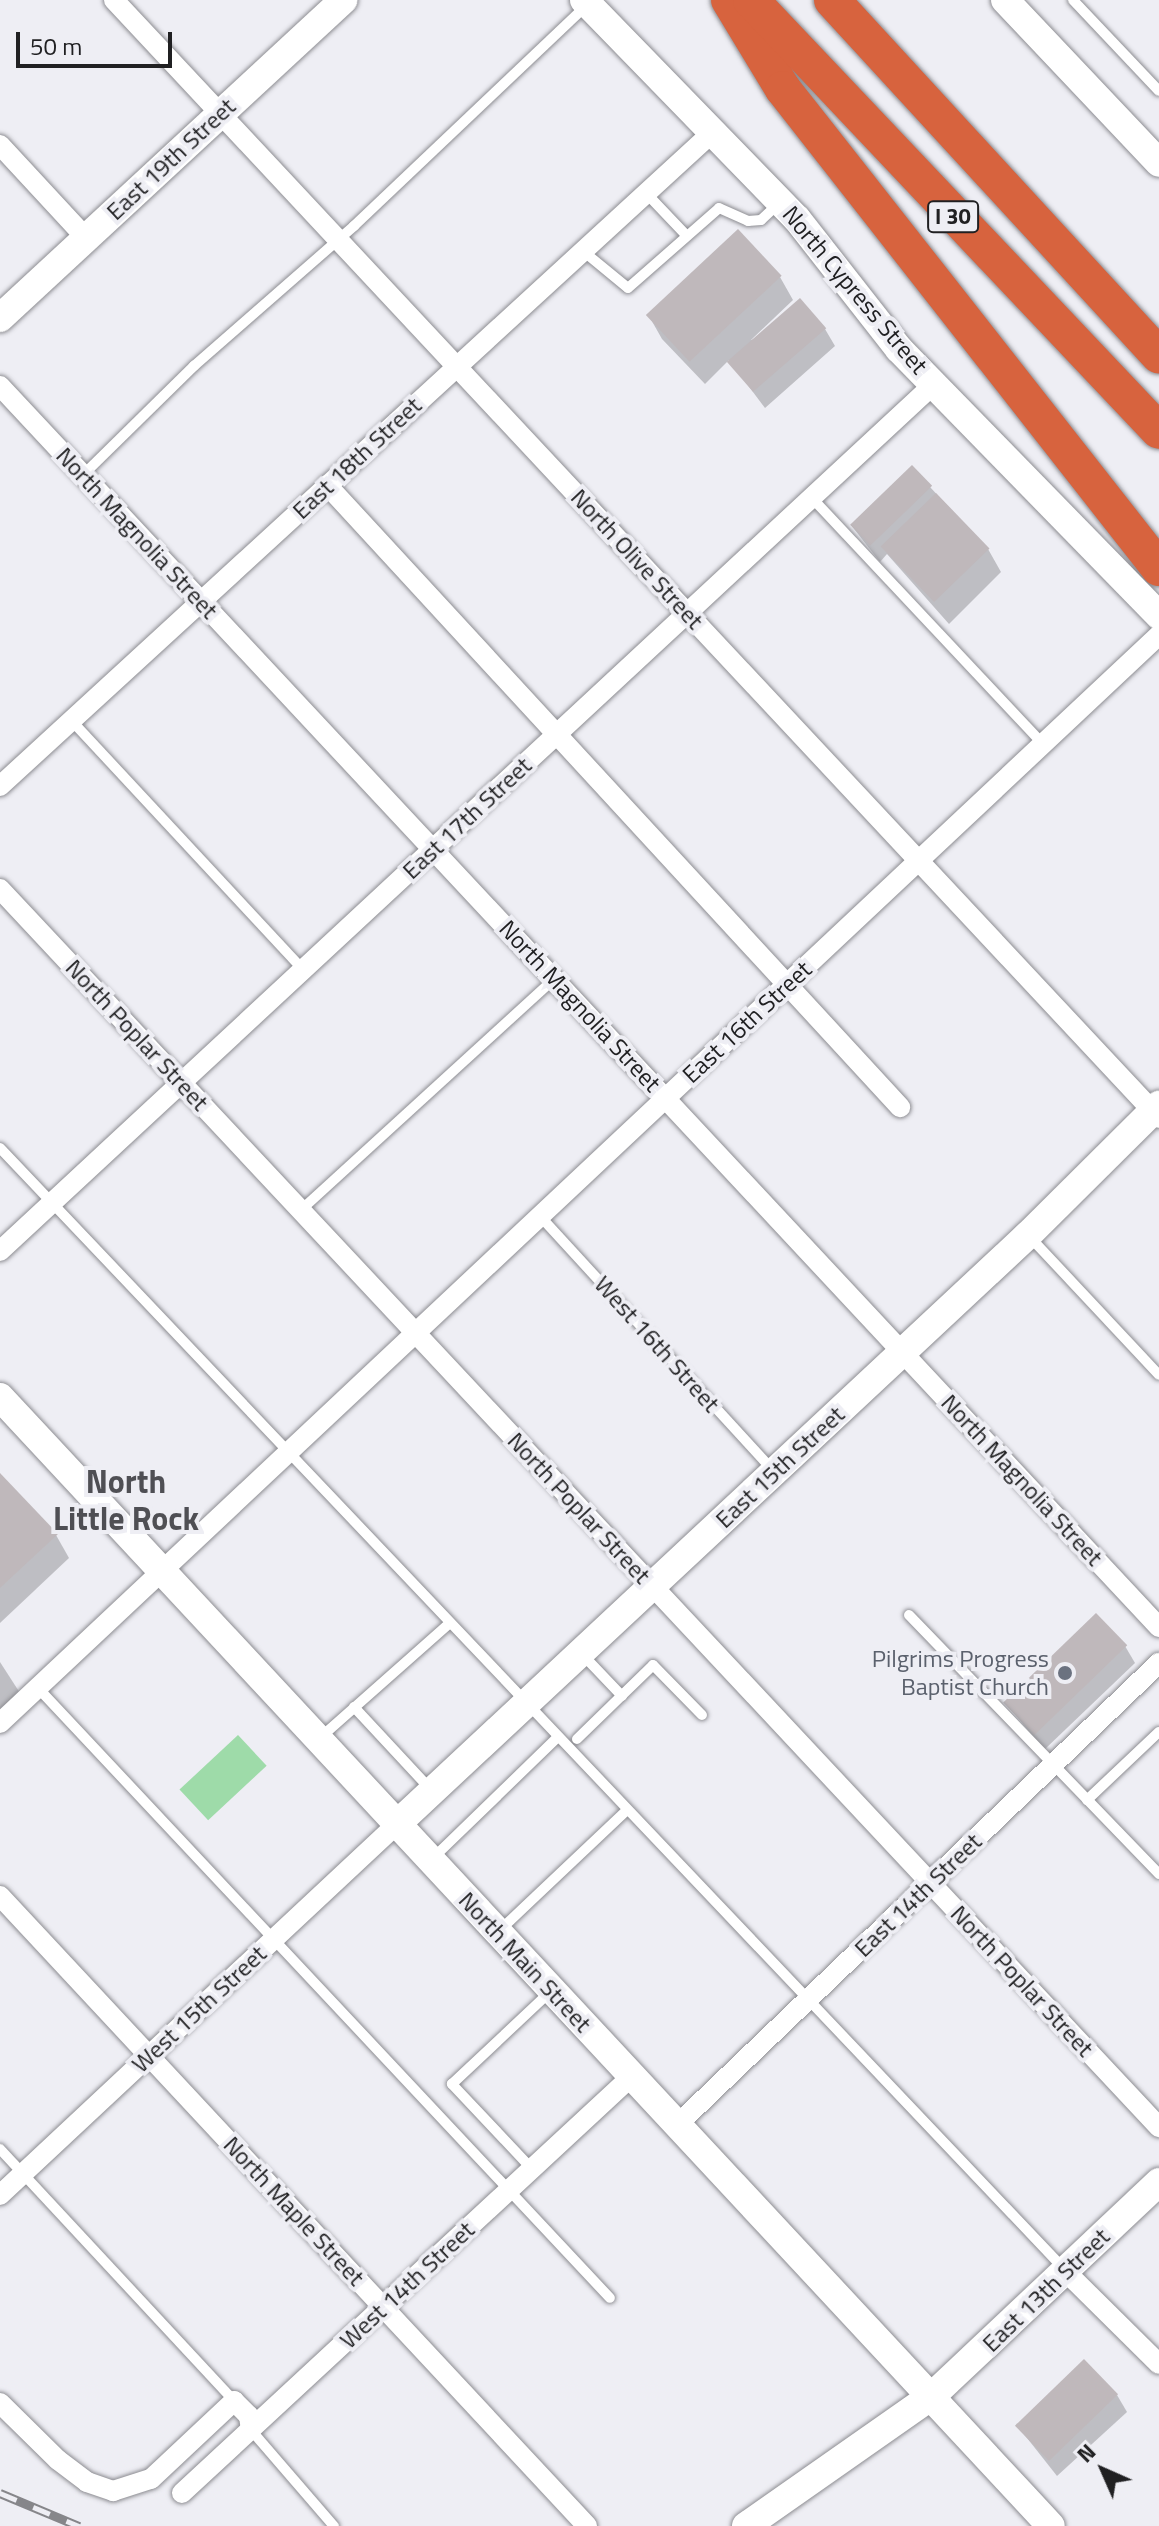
<!DOCTYPE html>
<style>
body{margin:0}
#map{position:relative;width:1159px;height:2526px;overflow:hidden;background:#eeeef4;font-family:"Titillium Web",sans-serif}
div>[style]{position:absolute}
.green>*{inset:0;background:#9edba9;transform-origin:0 0}
.shadow>*{inset:0;background:#0003}
.building>*{inset:0;background:#bfb8bb;transform-origin:0 0}
.roads{filter:drop-shadow(0 0 2px #8c8c91) drop-shadow(0 0 2px #8c8c91)}
.lane>*{height:10px;margin:-5px;padding:0 5px;transform-origin:5px;border-radius:5px;background:#fff}
.street>*{height:20px;margin:-10px;padding:0 10px;transform-origin:10px;border-radius:10px;background:#fff}
.secondary>*{height:28px;margin:-14px;padding:0 14px;transform-origin:14px;border-radius:14px;background:#fff}
.highway>*{height:36px;margin:-18px;padding:0 18px;transform-origin:18px;border-radius:18px;background:#d7633e}
.rail>*{height:9px;margin-top:-4.5px;transform-origin:0;background:repeating-linear-gradient(90deg,#eeeef4 0 18px,#86868a 0 36px);box-sizing:border-box;border-block:2px solid #86868a}
.dots>*{width:22px;height:22px;translate:-50% -50%;box-sizing:border-box;border:4px solid #eeeef4;border-radius:50%}
span{translate:-50% -50%;white-space:nowrap;text-align:center;line-height:1.15;-webkit-text-stroke:8px #eeeef4;paint-order:stroke}
.shield-label span{padding:2px 6px;background:#eeeef4;border:2px solid;border-radius:6px;-webkit-text-stroke-width:0}
.shield-label{font-size:22px;color:#202022;font-weight:700}
.street-label{font-size:24px;color:#202022}
.worship-label{font-size:24px;color:#5b616d}
.right{translate:-100% -50%;text-align:right}
.district-label{font-size:32px;color:#4f4f54;font-weight:700}
.north{position:absolute;left:1063px;top:2430px;width:80px;height:80px;-webkit-text-stroke:6px #eeeef4;paint-order:stroke;rotate:315deg;font-size:22px;font-weight:700;line-height:32px;text-align:center;color:#202022}
.north::after{content:'';display:block;margin:auto;width:28px;height:36px;background:#202022;clip-path:polygon(50% 0,100% 100%,50% 72%,0 100%)}
.scale{position:absolute;left:16px;top:32px;width:156px;height:36px;box-sizing:border-box;border:4px solid #202022;border-top:0;padding-left:10px;font-size:24px;line-height:28px;white-space:nowrap;color:#202022;-webkit-text-stroke:6px #eeeef4;paint-order:stroke}
</style>
<div id="map">
<div class="green">
<div style="left:238px;top:1735px;width:42px;height:80px;rotate:47deg"></div>
</div>
<div class="shadow">
<div style="clip-path:polygon(780px 277px,793px 300px,751px 340px,825px 329px,835px 346px,765px 408px,729px 360px,705px 384px,662px 339px,649px 316px)"></div>
<div style="clip-path:polygon(930px 487px,988px 549px,1001px 572px,949px 624px,887px 554px,880px 562px,851px 525px)"></div>
<div style="clip-path:polygon(0 1476px,56px 1535px,69px 1558px,0 1623px)"></div>
<div style="clip-path:polygon(1125px 1646px,1135px 1663px,1044px 1750px,1005px 1702px)"></div>
<div style="clip-path:polygon(0 1662px,20px 1693px,0 1712px)"></div>
<div style="clip-path:polygon(1117px 2395px,1127px 2412px,1057px 2476px,1016px 2424px)"></div>
</div>
<div class="building">
<div style="left:738px;top:229px;width:64px;height:126px;rotate:47deg"></div>
<div style="left:800px;top:298px;width:40px;height:97px;rotate:49deg"></div>
<div style="left:912px;top:465px;width:29px;height:86px;rotate:46deg"></div>
<div style="left:936px;top:493px;width:77px;height:77px;rotate:46deg"></div>
<div style="clip-path:polygon(0 1473px,58px 1534px,0 1588px)"></div>
<div style="left:1096px;top:1613px;width:45px;height:129px;rotate:46deg"></div>
<div style="left:1084px;top:2359px;width:49px;height:96px;rotate:46deg"></div>
</div>
<div class="roads">
<div class="lane">
<div style="left:1073px;top:0;width:125px;rotate:46.6deg"></div>
<div style="left:646px;top:193px;width:59px;rotate:46.4deg"></div>
<div style="left:583px;top:251px;width:58px;rotate:39.4deg"></div>
<div style="left:628px;top:288px;width:121px;rotate:-41.3deg"></div>
<div style="left:719px;top:208px;width:32px;rotate:24deg"></div>
<div style="left:748px;top:221px;width:13px;rotate:-4deg"></div>
<div style="left:761px;top:220px;width:25px;rotate:-43deg"></div>
<div style="left:83px;top:475px;width:156px;rotate:-44.5deg"></div>
<div style="left:194px;top:366px;width:213px;rotate:-41.2deg"></div>
<div style="left:354px;top:226px;width:321px;rotate:-43.5deg"></div>
<div style="left:812px;top:498px;width:337px;rotate:46.8deg"></div>
<div style="left:71px;top:720px;width:341px;rotate:47.1deg"></div>
<div style="left:0;top:1148px;width:1546px;rotate:46.49deg"></div>
<div style="left:301px;top:1210px;width:343px;rotate:-42.4deg"></div>
<div style="left:540px;top:1216px;width:346px;rotate:47.5deg"></div>
<div style="left:1029px;top:1236px;width:190px;rotate:46.9deg"></div>
<div style="left:909px;top:1615px;width:360px;rotate:46deg"></div>
<div style="left:582px;top:1654px;width:58px;rotate:46.4deg"></div>
<div style="left:38px;top:1688px;width:836px;rotate:46.84deg"></div>
<div style="left:354px;top:1707px;width:113px;rotate:47.1deg"></div>
<div style="left:321px;top:1737px;width:172px;rotate:-41.5deg"></div>
<div style="left:577px;top:1739px;width:106px;rotate:-44.2deg"></div>
<div style="left:653px;top:1665px;width:70px;rotate:45.6deg"></div>
<div style="left:1087px;top:1800px;width:99px;rotate:-43.4deg"></div>
<div style="left:432px;top:1859px;width:175px;rotate:-44.1deg"></div>
<div style="left:499px;top:1931px;width:176px;rotate:-43.4deg"></div>
<div style="left:0;top:2149px;width:344px;rotate:47.1deg"></div>
<div style="left:532px;top:2169px;width:117px;rotate:-133.3deg"></div>
<div style="left:452px;top:2084px;width:133px;rotate:-43.2deg"></div>
<div style="left:251px;top:2430px;width:127px;rotate:49.2deg"></div>
</div>
<div class="street">
<div style="left:114px;top:0;width:1530px;rotate:46.93deg"></div>
<div style="left:0;top:145px;width:127px;rotate:47.2deg"></div>
<div style="left:0;top:386px;width:1698px;rotate:46.96deg"></div>
<div style="left:327px;top:485px;width:846px;rotate:47.35deg"></div>
<div style="left:0;top:786px;width:969px;rotate:-42.53deg"></div>
<div style="left:0;top:889px;width:1696px;rotate:46.89deg"></div>
<div style="left:0;top:1251px;width:1274px;rotate:-42.87deg"></div>
<div style="left:0;top:1723px;width:1590px;rotate:-43.19deg"></div>
<div style="left:0;top:1896px;width:861px;rotate:47.02deg"></div>
<div style="left:677px;top:2125px;width:668px;rotate:-43.79deg"></div>
<div style="left:0;top:2195px;width:543px;rotate:-43.06deg"></div>
<div style="left:1065px;top:2271px;width:132px;rotate:44.7deg"></div>
<div style="left:0;top:2403px;width:81px;rotate:44.5deg"></div>
<div style="left:58px;top:2460px;width:36px;rotate:37deg"></div>
<div style="left:87px;top:2482px;width:28px;rotate:19deg"></div>
<div style="left:113px;top:2491px;width:40px;rotate:-18deg"></div>
<div style="left:151px;top:2479px;width:114px;rotate:-43.2deg"></div>
<div style="left:234px;top:2401px;width:21px;rotate:45deg"></div>
<div style="left:249px;top:2416px;width:14px;rotate:82deg"></div>
<div style="left:182px;top:2493px;width:612px;rotate:-42.82deg"></div>
</div>
<div class="secondary">
<div style="left:584px;top:0;width:305px;rotate:45.8deg"></div>
<div style="left:797px;top:219px;width:165px;rotate:51.9deg"></div>
<div style="left:899px;top:349px;width:372px;rotate:45.7deg"></div>
<div style="left:1005px;top:0;width:224px;rotate:46.6deg"></div>
<div style="left:0;top:318px;width:468px;rotate:-42.8deg"></div>
<div style="left:0;top:1397px;width:1542px;rotate:47.05deg"></div>
<div style="left:397px;top:1824px;width:863px;rotate:-43.03deg"></div>
<div style="left:1028px;top:1235px;width:185px;rotate:-44.8deg"></div>
<div style="left:746px;top:2526px;width:227px;rotate:-35deg"></div>
<div style="left:932px;top:2396px;width:312px;rotate:-43.3deg"></div>
</div>
<div class="highway">
<div style="left:729px;top:0;width:104px;rotate:58.8deg"></div>
<div style="left:783px;top:89px;width:609px;rotate:51.87deg"></div>
<div style="left:751px;top:0;width:593px;rotate:46.57deg"></div>
<div style="left:832px;top:0;width:483px;rotate:47.4deg"></div>
</div>
</div>
<div class="rail">
<div style="left:0;top:2493px;width:86px;rotate:22.7deg"></div>
</div>
<div class="dots">
<div style="left:1065px;top:1673px;background:#6b7280"></div>
</div>
<div class="shield-label">
<span style="left:953px;top:217px">I 30</span>
</div>
<div class="street-label">
<span style="left:171px;top:159px;rotate:-43deg">East 19th Street</span>
<span style="left:855px;top:290px;rotate:50deg">North Cypress Street</span>
<span style="left:357px;top:458px;rotate:-43deg">East 18th Street</span>
<span style="left:137px;top:533px;rotate:47deg">North Magnolia Street</span>
<span style="left:637px;top:559px;rotate:47deg">North Olive Street</span>
<span style="left:467px;top:818px;rotate:-43deg">East 17th Street</span>
<span style="left:580px;top:1006px;rotate:47deg">North Magnolia Street</span>
<span style="left:747px;top:1022px;rotate:-43deg">East 16th Street</span>
<span style="left:137px;top:1035px;rotate:47deg">North Poplar Street</span>
<span style="left:657px;top:1344px;rotate:48deg">West 16th Street</span>
<span style="left:780px;top:1467px;rotate:-43deg">East 15th Street</span>
<span style="left:1022px;top:1480px;rotate:47deg">North Magnolia Street</span>
<span style="left:579px;top:1508px;rotate:47deg">North Poplar Street</span>
<span style="left:918px;top:1895px;rotate:-44deg">East 14th Street</span>
<span style="left:525px;top:1962px;rotate:47deg">North Main Street</span>
<span style="left:1022px;top:1981px;rotate:47deg">North Poplar Street</span>
<span style="left:199px;top:2009px;rotate:-43deg">West 15th Street</span>
<span style="left:294px;top:2211px;rotate:47deg">North Maple Street</span>
<span style="left:407px;top:2285px;rotate:-43deg">West 14th Street</span>
<span style="left:1046px;top:2290px;rotate:-44deg">East 13th Street</span>
</div>
<div class="worship-label">
<span class="right" style="left:1049px;top:1673px">Pilgrims Progress<br>Baptist Church</span>
</div>
<div class="district-label">
<span style="left:126px;top:1500px">North<br>Little Rock</span>
</div>
<div class="north">N</div>
<div class="scale">50 m</div>
</div>
